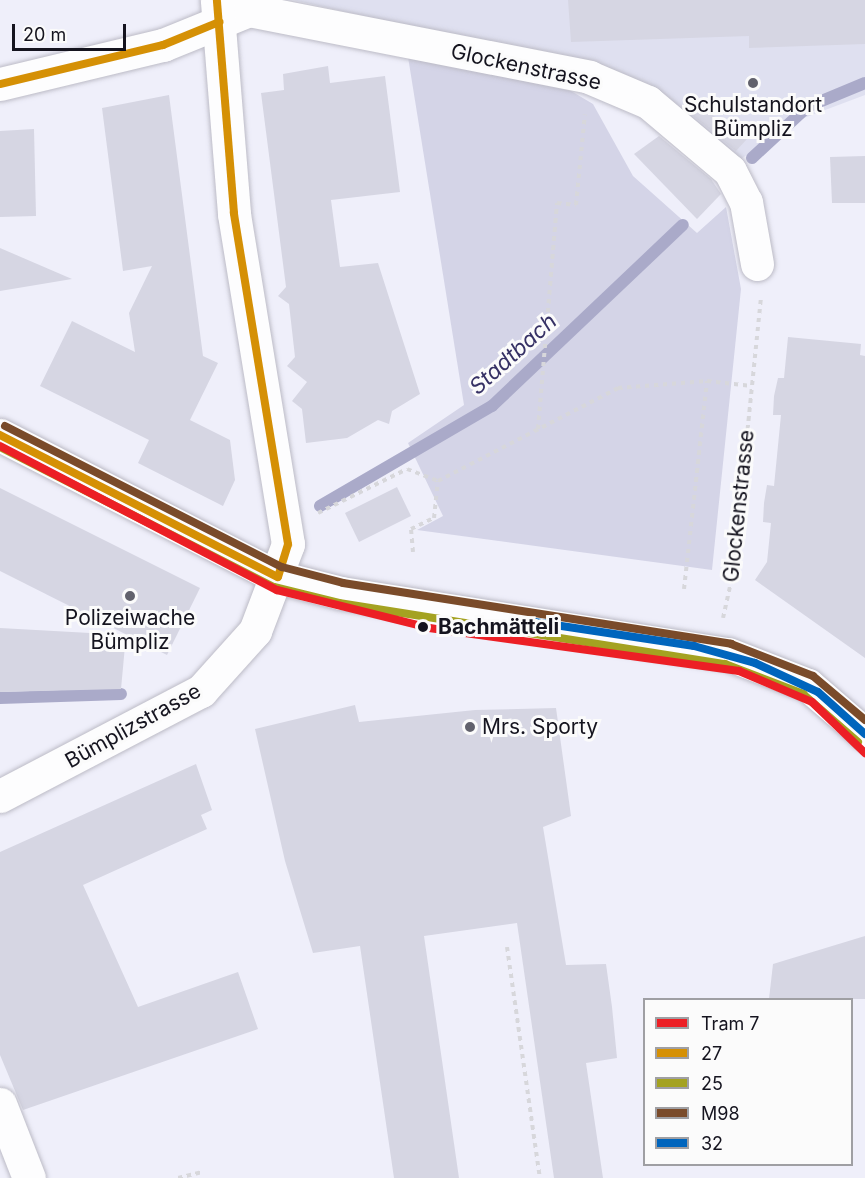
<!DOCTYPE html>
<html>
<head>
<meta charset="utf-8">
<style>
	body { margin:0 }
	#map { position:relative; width:865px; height:1178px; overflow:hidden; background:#efeffa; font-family:Inter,sans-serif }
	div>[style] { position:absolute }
	.built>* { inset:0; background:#dfe0f0 }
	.green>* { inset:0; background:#d4d4e7 }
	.stream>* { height:12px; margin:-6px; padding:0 6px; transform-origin:6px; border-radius:6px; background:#aaaac9 }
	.building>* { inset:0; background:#d6d6e3 }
	.path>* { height:4px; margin-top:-2px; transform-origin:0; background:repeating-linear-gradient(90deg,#d7d7db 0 4.5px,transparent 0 9px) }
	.roads { filter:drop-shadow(0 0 2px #bcbbc6) drop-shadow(0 0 2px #bcbbc6) }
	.street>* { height:33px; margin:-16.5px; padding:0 16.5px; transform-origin:16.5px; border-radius:16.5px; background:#fdfdfe }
	.secondary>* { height:33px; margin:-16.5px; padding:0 16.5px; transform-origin:16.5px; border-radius:16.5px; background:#fdfdfe }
	.bus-1>* { height:8px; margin:-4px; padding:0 4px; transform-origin:4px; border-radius:4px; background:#d59005 }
	.bus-2>* { height:8px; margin:-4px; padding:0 4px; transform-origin:4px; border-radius:4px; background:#a4a221 }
	.bus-3>* { height:8px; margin:-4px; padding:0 4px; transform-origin:4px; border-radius:4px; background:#7a4b2a }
	.bus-4>* { height:8px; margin:-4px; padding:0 4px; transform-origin:4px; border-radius:4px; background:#0065bd }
	.tram-1>* { height:8px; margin:-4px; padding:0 4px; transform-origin:4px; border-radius:4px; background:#ec1f25 }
	.dots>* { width:16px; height:16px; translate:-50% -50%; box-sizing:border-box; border:3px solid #fbfbfb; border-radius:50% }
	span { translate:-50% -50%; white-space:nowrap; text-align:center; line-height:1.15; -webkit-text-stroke:6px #fbfbfb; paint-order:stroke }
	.street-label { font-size:21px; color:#15141f }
	.poi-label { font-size:21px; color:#15141f }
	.left { translate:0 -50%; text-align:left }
	.stop-label { font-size:21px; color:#15141f; font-weight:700 }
	.water-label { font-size:22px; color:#363165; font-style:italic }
	.legend { position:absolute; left:643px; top:998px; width:210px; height:168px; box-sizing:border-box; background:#fbfbfb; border:2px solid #9f9fa3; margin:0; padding:8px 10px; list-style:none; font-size:18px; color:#15141f }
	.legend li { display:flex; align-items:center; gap:12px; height:30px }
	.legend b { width:30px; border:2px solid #9f9fa3 }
	.scale { position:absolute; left:12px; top:24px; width:114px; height:27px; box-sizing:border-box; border:3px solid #15141f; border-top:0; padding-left:8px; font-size:18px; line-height:21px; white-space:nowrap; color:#15141f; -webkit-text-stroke:4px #fbfbfb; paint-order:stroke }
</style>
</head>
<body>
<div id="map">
	<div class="built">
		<div style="clip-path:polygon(293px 0,865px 0,865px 95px,796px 121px,741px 159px,657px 91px,626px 75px)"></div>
	</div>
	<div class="green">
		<div style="clip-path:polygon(408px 57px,571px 91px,593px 104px,633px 176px,697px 233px,726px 207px,741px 289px,712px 570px,417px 530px,443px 516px,408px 443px,464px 405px)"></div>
	</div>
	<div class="stream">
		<div style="left:752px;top:158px;width:75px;rotate:-42.8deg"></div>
		<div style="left:807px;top:107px;width:63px;rotate:-22.5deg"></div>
		<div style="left:320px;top:506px;width:199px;rotate:-30.2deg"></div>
		<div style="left:492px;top:406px;width:263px;rotate:-43.5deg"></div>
		<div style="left:0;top:698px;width:121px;rotate:-1.9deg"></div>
	</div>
	<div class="building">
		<div style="clip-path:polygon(568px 0,865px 0,865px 44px,749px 48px,749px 36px,571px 42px)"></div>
		<div style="clip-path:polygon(328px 66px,330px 83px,385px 76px,400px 192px,331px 200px,340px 267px,378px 263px,420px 394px,392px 411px,389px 424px,378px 420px,347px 438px,306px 443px,302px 409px,292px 401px,307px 382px,287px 366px,295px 357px,289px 304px,278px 296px,286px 287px,261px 93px,284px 90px,283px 74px)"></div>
		<div style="clip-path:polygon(169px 95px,203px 356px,218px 363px,190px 420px,230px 440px,235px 480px,223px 506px,138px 463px,149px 440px,40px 386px,72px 321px,135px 352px,129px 313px,152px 266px,123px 271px,102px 108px)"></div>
		<div style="clip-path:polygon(701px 107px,747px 139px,736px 151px,691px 114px)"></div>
		<div style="clip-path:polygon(34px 129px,36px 216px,0 217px,0 131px)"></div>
		<div style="clip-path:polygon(659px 136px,711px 179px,721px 194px,697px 219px,634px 154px)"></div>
		<div style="clip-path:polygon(865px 156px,865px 203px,832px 203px,830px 157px)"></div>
		<div style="clip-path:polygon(0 248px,72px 279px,0 291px)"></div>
		<div style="clip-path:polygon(788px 337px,861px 344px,860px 355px,865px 356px,865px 658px,755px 580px,767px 562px,771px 523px,763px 522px,764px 503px,767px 485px,774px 486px,781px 415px,773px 415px,774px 396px,778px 378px,784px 378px)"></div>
		<div style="clip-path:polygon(397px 487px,411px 516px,359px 542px,345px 513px)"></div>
		<div style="clip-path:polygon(0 488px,200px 588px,167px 655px,0 571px)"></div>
		<div style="clip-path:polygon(0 628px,126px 635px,121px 689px,0 692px)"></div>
		<div style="clip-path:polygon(355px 705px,359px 722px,475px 710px,556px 708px,571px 816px,543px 827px,566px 965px,606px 964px,612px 1007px,617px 1058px,586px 1063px,603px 1178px,554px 1178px,517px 923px,424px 936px,459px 1178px,394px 1178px,360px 946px,313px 953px,285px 861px,255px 729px)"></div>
		<div style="clip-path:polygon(196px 764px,212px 810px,201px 815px,207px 829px,83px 885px,138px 1007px,238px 972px,258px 1029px,23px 1110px,0 1055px,0 852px)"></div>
		<div style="clip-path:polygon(865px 936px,865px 999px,769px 999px,773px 964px)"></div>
	</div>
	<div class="path">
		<div style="left:538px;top:429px;width:227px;rotate:-85.2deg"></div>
		<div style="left:557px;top:203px;width:19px;rotate:6deg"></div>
		<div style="left:576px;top:205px;width:91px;rotate:-84.4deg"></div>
		<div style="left:318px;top:513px;width:99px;rotate:-26.3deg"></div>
		<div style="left:407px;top:469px;width:33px;rotate:21deg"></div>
		<div style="left:438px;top:481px;width:203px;rotate:-27.3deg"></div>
		<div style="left:618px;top:388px;width:89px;rotate:-4.5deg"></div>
		<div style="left:707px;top:381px;width:45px;rotate:6.3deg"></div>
		<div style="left:413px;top:552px;width:23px;rotate:-95deg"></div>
		<div style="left:411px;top:529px;width:25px;rotate:-26deg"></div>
		<div style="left:434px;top:518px;width:37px;rotate:-84deg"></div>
		<div style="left:684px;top:589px;width:209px;rotate:-83.7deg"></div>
		<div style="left:723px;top:618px;width:46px;rotate:-77.5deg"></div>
		<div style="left:733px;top:573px;width:276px;rotate:-84.2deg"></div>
		<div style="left:507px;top:947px;width:233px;rotate:81.9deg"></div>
		<div style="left:178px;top:1178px;width:25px;rotate:-14deg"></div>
	</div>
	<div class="roads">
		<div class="street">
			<div style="left:0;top:84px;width:168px;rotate:-13.5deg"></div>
			<div style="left:163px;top:45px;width:93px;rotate:-22.1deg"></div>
			<div style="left:249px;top:10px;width:347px;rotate:11.1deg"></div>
			<div style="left:589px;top:77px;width:64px;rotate:23deg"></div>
			<div style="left:648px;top:102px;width:107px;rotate:40.1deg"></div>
			<div style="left:730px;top:171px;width:35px;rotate:63deg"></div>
			<div style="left:746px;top:202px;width:63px;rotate:79.9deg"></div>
			<div style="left:0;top:796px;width:227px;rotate:-27.6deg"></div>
			<div style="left:201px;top:691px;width:81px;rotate:-48deg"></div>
			<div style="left:255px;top:631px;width:93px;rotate:-69.2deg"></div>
			<div style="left:288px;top:544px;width:335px;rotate:-99.3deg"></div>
			<div style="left:234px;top:213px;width:214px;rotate:-94.6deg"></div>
			<div style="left:0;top:1104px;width:79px;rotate:68.6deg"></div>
		</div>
		<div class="secondary">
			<div style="left:0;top:435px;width:312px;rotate:27.1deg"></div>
			<div style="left:278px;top:577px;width:65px;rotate:14.3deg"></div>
			<div style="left:341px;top:593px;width:392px;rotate:9deg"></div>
			<div style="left:728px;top:654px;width:86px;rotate:21.2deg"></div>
			<div style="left:808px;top:685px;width:75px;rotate:40.7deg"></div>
		</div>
	</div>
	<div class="bus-1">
		<div style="left:0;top:84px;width:168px;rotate:-13.5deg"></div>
		<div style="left:163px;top:45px;width:61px;rotate:-22.3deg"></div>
		<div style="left:0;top:435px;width:312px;rotate:27.1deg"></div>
		<div style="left:278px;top:577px;width:34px;rotate:-73deg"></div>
		<div style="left:288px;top:544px;width:335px;rotate:-99.3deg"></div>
		<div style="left:234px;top:213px;width:214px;rotate:-94.6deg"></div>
	</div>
	<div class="bus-2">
		<div style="left:0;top:447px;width:308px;rotate:27.1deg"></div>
		<div style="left:274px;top:587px;width:67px;rotate:13.8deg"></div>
		<div style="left:339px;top:603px;width:391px;rotate:9deg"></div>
		<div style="left:725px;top:664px;width:84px;rotate:21deg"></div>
		<div style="left:803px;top:694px;width:73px;rotate:41.1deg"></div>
	</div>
	<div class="bus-3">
		<div style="left:5px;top:426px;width:311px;rotate:27deg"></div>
		<div style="left:282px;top:567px;width:63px;rotate:14.7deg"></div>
		<div style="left:343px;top:583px;width:393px;rotate:8.9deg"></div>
		<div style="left:731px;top:644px;width:88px;rotate:21.3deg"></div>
		<div style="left:813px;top:676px;width:68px;rotate:40.2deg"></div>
	</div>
	<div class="bus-4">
		<div style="left:535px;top:622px;width:161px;rotate:8.6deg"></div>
		<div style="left:694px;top:646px;width:63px;rotate:15.6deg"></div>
		<div style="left:755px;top:663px;width:69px;rotate:24.7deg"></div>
		<div style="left:818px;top:692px;width:63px;rotate:41.8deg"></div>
	</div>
	<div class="tram-1">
		<div style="left:0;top:446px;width:312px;rotate:27.5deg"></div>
		<div style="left:277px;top:590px;width:157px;rotate:14deg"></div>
		<div style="left:429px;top:628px;width:313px;rotate:7.9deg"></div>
		<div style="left:739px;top:671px;width:79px;rotate:23deg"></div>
		<div style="left:812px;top:702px;width:74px;rotate:43.9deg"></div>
	</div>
	<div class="dots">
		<div style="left:753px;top:83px;background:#61616c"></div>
		<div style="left:130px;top:596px;background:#61616c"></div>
		<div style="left:423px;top:627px;background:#15141f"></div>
		<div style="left:470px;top:727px;background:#61616c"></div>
	</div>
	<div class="street-label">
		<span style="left:526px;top:67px;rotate:12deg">Glockenstrasse</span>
		<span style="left:739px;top:506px;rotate:-84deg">Glockenstrasse</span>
		<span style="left:133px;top:726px;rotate:-29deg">Bümplizstrasse</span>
	</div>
	<div class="poi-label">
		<span style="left:753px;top:117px">Schulstandort<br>Bümpliz</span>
		<span style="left:130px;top:630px">Polizeiwache<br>Bümpliz</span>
		<span class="left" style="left:482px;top:727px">Mrs. Sporty</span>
	</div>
	<div class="stop-label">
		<span class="left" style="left:438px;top:627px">Bachmätteli</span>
	</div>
	<div class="water-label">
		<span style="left:513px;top:354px;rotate:-42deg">Stadtbach</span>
	</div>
	<ul class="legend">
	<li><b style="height:8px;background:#ec1f25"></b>Tram 7</li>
	<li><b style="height:8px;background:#d59005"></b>27</li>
	<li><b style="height:8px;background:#a4a221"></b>25</li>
	<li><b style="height:8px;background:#7a4b2a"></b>M98</li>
	<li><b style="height:8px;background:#0065bd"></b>32</li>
	</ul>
	<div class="scale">20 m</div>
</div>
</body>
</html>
